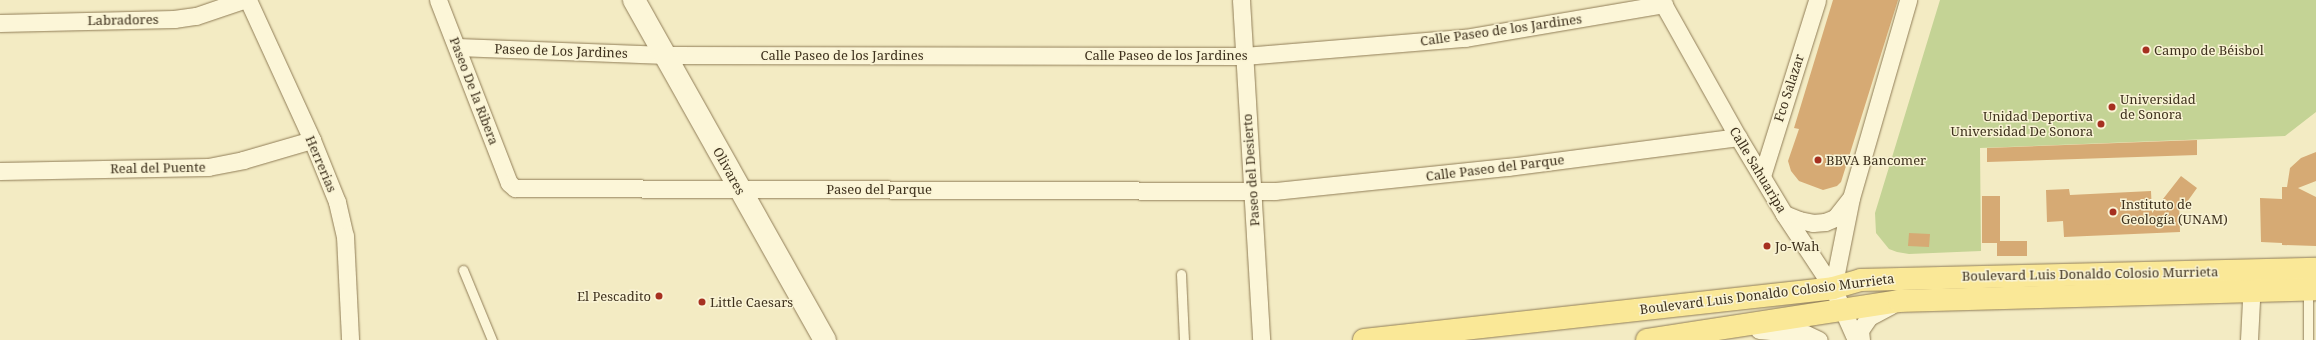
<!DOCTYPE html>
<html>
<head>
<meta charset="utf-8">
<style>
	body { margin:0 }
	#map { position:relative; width:2316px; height:340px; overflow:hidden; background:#f3ebc3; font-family:"Noto Serif",serif }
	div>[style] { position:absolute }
	.green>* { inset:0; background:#c4d395 }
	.building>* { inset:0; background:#d6aa74 }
	.roads { filter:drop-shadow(0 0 1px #907d57) drop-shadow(0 0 1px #907d57) }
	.lane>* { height:9px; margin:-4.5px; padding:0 4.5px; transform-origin:4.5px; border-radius:4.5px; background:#fcf6d8 }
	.street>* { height:17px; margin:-8.5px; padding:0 8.5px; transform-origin:8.5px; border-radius:8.5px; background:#fcf6d8 }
	.secondary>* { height:22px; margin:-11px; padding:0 11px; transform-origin:11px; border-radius:11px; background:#fcf6d8 }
	.primary>* { height:22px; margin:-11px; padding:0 11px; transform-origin:11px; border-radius:11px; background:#fae897 }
	.dots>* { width:11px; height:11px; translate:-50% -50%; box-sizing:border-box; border:2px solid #f9f3d4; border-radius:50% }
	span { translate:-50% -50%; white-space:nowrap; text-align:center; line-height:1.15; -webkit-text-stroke:3px #f9f3d4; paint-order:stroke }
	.street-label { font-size:13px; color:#3e311d }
	.poi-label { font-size:13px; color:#3e311d }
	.left { translate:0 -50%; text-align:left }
	.right { translate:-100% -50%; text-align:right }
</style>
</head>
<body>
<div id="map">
	<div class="green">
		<div style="clip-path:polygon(1940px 0,2316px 0,2316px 112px,2285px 136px,1980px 148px,1981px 251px,1909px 254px,1897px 252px,1889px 249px,1876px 233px,1875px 213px)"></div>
	</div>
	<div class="building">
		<div style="clip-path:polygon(1833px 0,1898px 0,1841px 182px,1837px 186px,1823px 190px,1799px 181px,1791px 171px,1788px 161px,1799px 129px,1794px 128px)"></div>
		<div style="clip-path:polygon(2197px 140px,2197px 155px,1987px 162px,1987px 148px)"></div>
		<div style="clip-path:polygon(2316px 152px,2316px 181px,2298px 188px,2316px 197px,2316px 246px,2282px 245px,2282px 243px,2261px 242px,2260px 198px,2282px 199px,2282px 187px,2287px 187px,2290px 168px,2301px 158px)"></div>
		<div style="clip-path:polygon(2181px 176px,2197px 188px,2187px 202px,2179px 202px,2180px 232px,2064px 237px,2063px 221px,2047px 222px,2046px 190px,2069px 189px,2070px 195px,2151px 191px,2152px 213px)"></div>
		<div style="clip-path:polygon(1982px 196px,2000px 196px,2000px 241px,2027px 241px,2027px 256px,1997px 256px,1997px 243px,1982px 243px)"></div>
		<div style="clip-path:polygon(1909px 233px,1930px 234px,1929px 247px,1908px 246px)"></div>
	</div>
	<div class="roads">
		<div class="lane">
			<div style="left:463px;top:270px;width:76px;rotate:67.5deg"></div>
			<div style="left:1181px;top:274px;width:66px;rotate:87.4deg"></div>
			<div style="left:2308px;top:289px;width:51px;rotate:90deg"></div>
		</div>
		<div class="street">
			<div style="left:248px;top:0;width:154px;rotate:65.4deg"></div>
			<div style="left:312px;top:140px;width:67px;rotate:68deg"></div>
			<div style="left:337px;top:202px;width:35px;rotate:77deg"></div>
			<div style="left:345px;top:236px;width:104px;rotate:87.2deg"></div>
			<div style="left:438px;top:0;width:196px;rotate:68.8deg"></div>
			<div style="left:509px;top:183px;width:8px;rotate:40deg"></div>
			<div style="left:515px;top:188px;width:760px;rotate:0.23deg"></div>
			<div style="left:1275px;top:191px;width:234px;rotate:-5.9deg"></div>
			<div style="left:1508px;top:167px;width:232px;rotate:-7.4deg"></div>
			<div style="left:1241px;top:0;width:341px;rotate:86.6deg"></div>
			<div style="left:1661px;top:0;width:157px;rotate:60.7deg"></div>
			<div style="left:1738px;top:137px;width:90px;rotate:59.1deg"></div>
			<div style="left:1784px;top:214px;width:89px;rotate:56.5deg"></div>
			<div style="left:1833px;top:288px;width:57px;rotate:66.1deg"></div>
			<div style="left:0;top:23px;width:174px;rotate:-1.3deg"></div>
			<div style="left:174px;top:19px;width:22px;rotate:-8deg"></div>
			<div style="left:196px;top:16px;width:50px;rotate:-18.8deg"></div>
			<div style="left:457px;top:47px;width:209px;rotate:2.2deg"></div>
			<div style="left:666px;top:55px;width:578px;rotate:0.1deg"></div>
			<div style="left:1244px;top:56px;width:222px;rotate:-4.7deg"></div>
			<div style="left:1465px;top:38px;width:202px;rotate:-9.7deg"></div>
			<div style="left:0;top:171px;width:208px;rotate:-1.1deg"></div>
			<div style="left:208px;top:167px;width:36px;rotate:-11deg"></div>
			<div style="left:243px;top:160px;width:72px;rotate:-16.2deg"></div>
			<div style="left:1762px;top:176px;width:184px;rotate:-72.6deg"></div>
			<div style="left:1784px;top:214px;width:16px;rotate:22deg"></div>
			<div style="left:1799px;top:220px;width:14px;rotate:12deg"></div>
			<div style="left:1813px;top:223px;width:12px;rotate:-5deg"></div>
			<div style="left:1825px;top:222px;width:11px;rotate:-22deg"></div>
			<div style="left:1835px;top:218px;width:23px;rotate:-52deg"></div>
			<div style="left:1833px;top:288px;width:92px;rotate:-78.7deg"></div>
			<div style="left:1851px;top:198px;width:206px;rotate:-73.9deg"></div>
			<div style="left:1759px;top:330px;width:47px;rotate:4.9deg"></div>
			<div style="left:1806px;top:334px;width:14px;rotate:25deg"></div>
			<div style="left:1861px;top:340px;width:10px;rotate:-96deg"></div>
			<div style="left:1860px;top:330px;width:16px;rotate:-55deg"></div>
			<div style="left:1869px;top:317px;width:24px;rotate:-28deg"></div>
			<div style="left:2249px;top:340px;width:60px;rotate:-87.1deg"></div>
		</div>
		<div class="secondary">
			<div style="left:634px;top:0;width:390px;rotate:60.7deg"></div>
		</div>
		<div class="primary">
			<div style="left:1364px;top:340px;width:472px;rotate:-6.3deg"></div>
			<div style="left:1833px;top:288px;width:29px;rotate:-16deg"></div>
			<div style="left:1861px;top:280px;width:455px;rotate:-1.4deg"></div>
			<div style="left:1647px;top:340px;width:255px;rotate:-8.8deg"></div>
			<div style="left:1899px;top:301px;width:417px;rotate:-1.6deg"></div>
		</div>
	</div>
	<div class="dots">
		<div style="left:2146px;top:50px;background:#a63020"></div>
		<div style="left:2112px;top:107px;background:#a63020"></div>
		<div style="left:2101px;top:124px;background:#a63020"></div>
		<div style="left:1818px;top:160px;background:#a63020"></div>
		<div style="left:2113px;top:212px;background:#a63020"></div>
		<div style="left:1767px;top:246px;background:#a63020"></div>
		<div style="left:659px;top:296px;background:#a63020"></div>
		<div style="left:702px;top:302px;background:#a63020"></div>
	</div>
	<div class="street-label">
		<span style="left:123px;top:20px;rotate:-1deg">Labradores</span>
		<span style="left:1501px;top:30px;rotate:-8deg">Calle Paseo de los Jardines</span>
		<span style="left:561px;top:51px;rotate:2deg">Paseo de Los Jardines</span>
		<span style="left:842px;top:55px">Calle Paseo de los Jardines</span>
		<span style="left:1166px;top:55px">Calle Paseo de los Jardines</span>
		<span style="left:1789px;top:88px;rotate:-72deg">Fco Salazar</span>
		<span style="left:474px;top:91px;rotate:69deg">Paseo De la Ribera</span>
		<span style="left:321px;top:164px;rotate:67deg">Herrerias</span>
		<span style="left:158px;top:168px;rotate:-1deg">Real del Puente</span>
		<span style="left:1495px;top:168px;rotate:-7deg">Calle Paseo del Parque</span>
		<span style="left:1251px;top:170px;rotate:-94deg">Paseo del Desierto</span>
		<span style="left:1758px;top:170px;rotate:59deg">Calle Sahuaripa</span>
		<span style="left:729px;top:171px;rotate:61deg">Olivares</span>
		<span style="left:879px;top:189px">Paseo del Parque</span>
		<span style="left:2090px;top:274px;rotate:-1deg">Boulevard Luis Donaldo Colosio Murrieta</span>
		<span style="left:1767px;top:294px;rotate:-7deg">Boulevard Luis Donaldo Colosio Murrieta</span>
	</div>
	<div class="poi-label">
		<span class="left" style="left:2154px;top:50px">Campo de Béisbol</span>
		<span class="left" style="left:2120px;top:107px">Universidad<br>de Sonora</span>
		<span class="right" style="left:2093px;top:124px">Unidad Deportiva<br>Universidad De Sonora</span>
		<span class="left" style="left:1826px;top:160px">BBVA Bancomer</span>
		<span class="left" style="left:2121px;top:212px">Instituto de<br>Geología (UNAM)</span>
		<span class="left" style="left:1775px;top:246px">Jo-Wah</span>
		<span class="right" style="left:651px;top:296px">El Pescadito</span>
		<span class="left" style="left:710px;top:302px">Little Caesars</span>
	</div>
</div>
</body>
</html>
